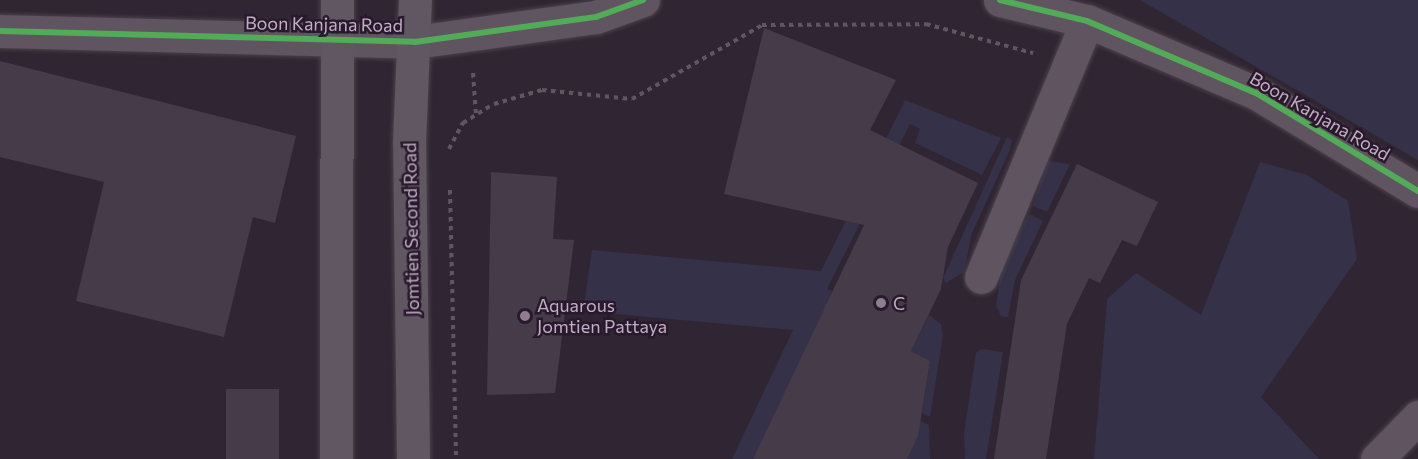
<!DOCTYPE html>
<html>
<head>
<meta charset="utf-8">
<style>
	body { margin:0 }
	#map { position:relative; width:1418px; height:459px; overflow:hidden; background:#302532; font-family:Commissioner,sans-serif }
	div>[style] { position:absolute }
	.green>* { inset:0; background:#353148 }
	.building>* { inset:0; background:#463c49 }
	.path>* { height:4px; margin-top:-2px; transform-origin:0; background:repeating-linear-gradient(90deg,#5f5662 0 4.5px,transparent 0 9px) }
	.roads { filter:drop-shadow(0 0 2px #4a414b) drop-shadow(0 0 2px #4a414b) }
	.minor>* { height:33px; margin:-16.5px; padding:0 16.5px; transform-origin:16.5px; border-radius:16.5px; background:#5f5460 }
	.major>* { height:33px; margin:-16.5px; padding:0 16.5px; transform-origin:16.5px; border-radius:16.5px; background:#605763 }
	.cycleway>* { height:6px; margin:-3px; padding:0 3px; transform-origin:3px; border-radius:3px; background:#51ab58 }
	.dots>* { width:16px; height:16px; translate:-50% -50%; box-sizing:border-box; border:3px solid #29192c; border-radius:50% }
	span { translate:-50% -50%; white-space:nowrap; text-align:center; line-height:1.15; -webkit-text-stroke:5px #29192c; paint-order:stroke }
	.street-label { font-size:18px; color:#c2adc5 }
	.poi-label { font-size:18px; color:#c2adc5 }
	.left { translate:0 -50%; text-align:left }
</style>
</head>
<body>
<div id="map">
	<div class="green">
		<div style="clip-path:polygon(1140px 0,1418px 0,1418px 160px)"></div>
		<div style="clip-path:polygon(905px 100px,1001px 138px,982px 175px,915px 143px,920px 129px,910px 124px,827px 289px,833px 291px,753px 459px,732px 459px,793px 330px,583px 311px,592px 250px,821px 271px)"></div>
		<div style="clip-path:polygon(1007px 137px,1012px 140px,1010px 150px,972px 233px,964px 272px,946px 283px,943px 278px)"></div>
		<div style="clip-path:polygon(1047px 161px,1070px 164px,1047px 212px,1033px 206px)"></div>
		<div style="clip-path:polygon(1260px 162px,1307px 175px,1348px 201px,1357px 259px,1261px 397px,1319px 459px,1094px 459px,1107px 299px,1136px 273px,1201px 315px)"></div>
		<div style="clip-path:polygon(1030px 214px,1043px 221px,1015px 280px,1008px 317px,1001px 316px,996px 306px,1004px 251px)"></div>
		<div style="clip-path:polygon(929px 315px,941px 324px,943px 336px,930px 417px,922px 413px,930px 361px,911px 351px)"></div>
		<div style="clip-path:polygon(981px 349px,1003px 352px,986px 459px,965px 459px,964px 433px,976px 353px)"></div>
		<div style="clip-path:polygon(920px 421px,929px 425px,930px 459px,907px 459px)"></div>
	</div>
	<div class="building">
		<div style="clip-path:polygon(764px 28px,896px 80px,870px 130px,978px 183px,948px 247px,941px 289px,911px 351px,930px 361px,918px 436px,907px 459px,753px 459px,864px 225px,724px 194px)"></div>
		<div style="clip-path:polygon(0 61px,296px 136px,275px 223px,253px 217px,224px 337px,76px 301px,104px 182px,0 157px)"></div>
		<div style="clip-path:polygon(1077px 164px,1158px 202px,1137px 246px,1122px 240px,1100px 283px,1089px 278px,1067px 324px,1046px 459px,994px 459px,1021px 280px)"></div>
		<div style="clip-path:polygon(491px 172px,557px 177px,553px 239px,574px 240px,555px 393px,487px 395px)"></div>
		<div style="clip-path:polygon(226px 389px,279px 389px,279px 459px,226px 459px)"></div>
	</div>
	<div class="path">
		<div style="left:473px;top:73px;width:42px;rotate:85.9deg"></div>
		<div style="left:449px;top:149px;width:30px;rotate:-62deg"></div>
		<div style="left:463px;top:123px;width:36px;rotate:-32deg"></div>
		<div style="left:494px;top:104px;width:50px;rotate:-16.3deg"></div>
		<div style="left:542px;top:90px;width:90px;rotate:5.7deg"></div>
		<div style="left:632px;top:99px;width:150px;rotate:-29.6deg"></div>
		<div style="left:762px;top:25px;width:164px;rotate:-0.3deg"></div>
		<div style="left:926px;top:24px;width:111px;rotate:15.2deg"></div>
		<div style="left:450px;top:190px;width:269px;rotate:88.7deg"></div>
	</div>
	<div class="roads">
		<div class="minor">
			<div style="left:1000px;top:0;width:89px;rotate:13.6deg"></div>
			<div style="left:1087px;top:21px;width:184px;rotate:23.1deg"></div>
			<div style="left:1256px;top:93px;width:189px;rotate:31.2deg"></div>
			<div style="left:0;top:31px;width:415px;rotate:1.5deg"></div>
			<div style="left:415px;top:42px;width:183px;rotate:-7.9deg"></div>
			<div style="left:596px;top:17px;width:50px;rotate:-19.9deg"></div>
			<div style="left:981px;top:277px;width:277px;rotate:-67.5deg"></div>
			<div style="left:1377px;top:459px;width:59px;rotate:-45.7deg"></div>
		</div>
		<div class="major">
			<div style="left:336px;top:459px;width:459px;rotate:-89.9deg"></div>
			<div style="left:413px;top:459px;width:317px;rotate:-90.7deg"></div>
			<div style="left:409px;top:142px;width:142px;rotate:-87.6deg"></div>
		</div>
	</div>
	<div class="cycleway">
		<div style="left:1000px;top:0;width:89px;rotate:13.6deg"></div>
		<div style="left:1087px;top:21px;width:184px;rotate:23.1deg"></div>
		<div style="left:1256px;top:93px;width:189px;rotate:31.2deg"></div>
		<div style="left:0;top:31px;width:415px;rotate:1.5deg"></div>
		<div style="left:415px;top:42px;width:183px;rotate:-7.9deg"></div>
		<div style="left:596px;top:17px;width:50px;rotate:-19.9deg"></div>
	</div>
	<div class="dots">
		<div style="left:881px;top:303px;background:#8f7d92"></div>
		<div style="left:525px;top:316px;background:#8f7d92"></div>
	</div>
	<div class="street-label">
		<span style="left:324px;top:24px;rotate:1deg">Boon Kanjana Road</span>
		<span style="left:1320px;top:116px;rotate:30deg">Boon Kanjana Road</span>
		<span style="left:411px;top:229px;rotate:-91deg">Jomtien Second Road</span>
	</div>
	<div class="poi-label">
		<span class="left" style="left:893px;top:303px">C</span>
		<span class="left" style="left:537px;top:316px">Aquarous<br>Jomtien Pattaya</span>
	</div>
</div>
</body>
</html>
